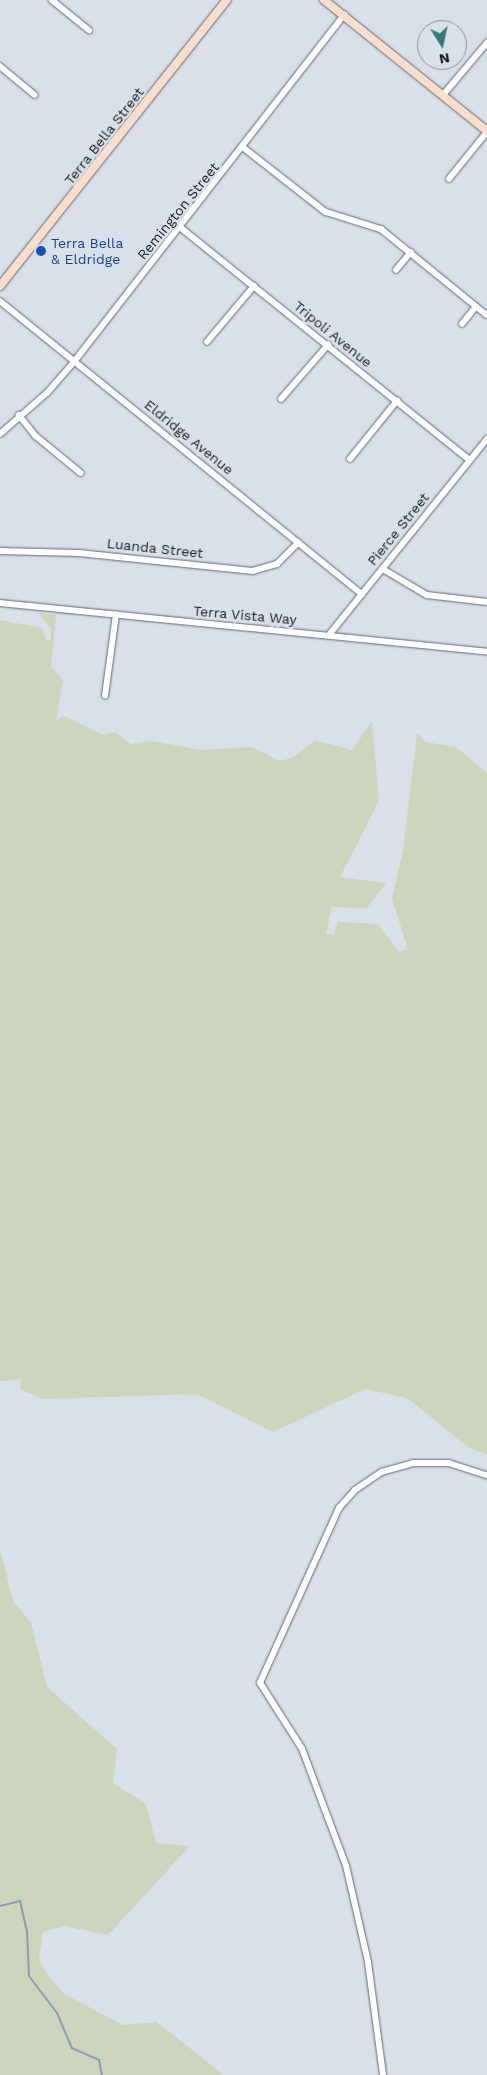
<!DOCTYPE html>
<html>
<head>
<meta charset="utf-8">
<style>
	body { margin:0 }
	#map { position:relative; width:487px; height:2075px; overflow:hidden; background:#d9e0e9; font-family:"Work Sans",sans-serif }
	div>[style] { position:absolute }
	.green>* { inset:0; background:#cdd6bc }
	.stream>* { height:2px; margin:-1px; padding:0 1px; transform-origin:1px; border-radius:1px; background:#8b9eb7 }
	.roads { filter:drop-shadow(0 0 1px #626870) drop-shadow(0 0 1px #626870) }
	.street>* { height:5.5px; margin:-2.75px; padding:0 2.75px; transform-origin:2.75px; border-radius:2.75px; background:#fff }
	.secondary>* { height:8px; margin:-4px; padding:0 4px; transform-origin:4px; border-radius:4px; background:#fddecc }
	.dots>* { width:14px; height:14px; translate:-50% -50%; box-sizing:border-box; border:2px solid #d9e0e9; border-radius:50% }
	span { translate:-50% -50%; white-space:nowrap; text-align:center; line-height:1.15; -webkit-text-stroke:5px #d9e0e9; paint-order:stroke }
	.street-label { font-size:14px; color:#1b1d21 }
	.transit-label { font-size:14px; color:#164399 }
	.left { translate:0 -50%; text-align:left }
	.north { position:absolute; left:417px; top:20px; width:50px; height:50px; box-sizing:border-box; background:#d9e0e9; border:1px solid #8d9299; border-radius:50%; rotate:170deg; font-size:14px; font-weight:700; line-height:20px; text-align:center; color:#1b1d21 }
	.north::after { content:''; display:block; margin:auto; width:18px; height:22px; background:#347a71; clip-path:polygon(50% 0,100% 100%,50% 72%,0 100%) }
</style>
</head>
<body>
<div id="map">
	<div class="green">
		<div style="clip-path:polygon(38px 613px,56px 615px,51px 667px,63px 680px,56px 721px,64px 716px,103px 735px,115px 732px,131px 744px,151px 741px,202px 750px,252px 747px,279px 761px,292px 758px,315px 740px,352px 750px,372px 721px,379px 801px,340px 877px,386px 883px,367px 908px,332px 907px,326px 934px,334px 935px,338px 922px,378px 924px,399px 952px,408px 949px,392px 899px,403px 851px,417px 733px,426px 742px,456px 747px,487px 773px,487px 1454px,469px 1448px,407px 1398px,365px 1389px,273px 1432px,197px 1394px,42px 1399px,20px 1389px,21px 1379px,0 1381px,0 620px,43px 628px,46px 641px,51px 640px,51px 628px)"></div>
		<div style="clip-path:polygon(0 1548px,13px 1601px,31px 1623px,47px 1687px,117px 1749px,113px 1783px,146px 1804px,156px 1843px,190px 1846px,108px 1935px,64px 1926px,43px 1932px,39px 1958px,46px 1973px,64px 1994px,123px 2025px,157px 2022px,224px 2075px,0 2075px)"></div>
	</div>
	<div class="stream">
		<div style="left:0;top:1906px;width:21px;rotate:-14deg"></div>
		<div style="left:20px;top:1901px;width:31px;rotate:77deg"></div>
		<div style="left:27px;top:1931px;width:45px;rotate:87.5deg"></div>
		<div style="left:29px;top:1976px;width:46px;rotate:52.9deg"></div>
		<div style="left:57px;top:2013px;width:38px;rotate:67deg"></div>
		<div style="left:72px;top:2048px;width:30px;rotate:24deg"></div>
		<div style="left:99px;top:2060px;width:15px;rotate:79deg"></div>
	</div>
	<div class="roads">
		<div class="street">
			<div style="left:52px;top:0;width:48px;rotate:39deg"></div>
			<div style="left:0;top:66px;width:45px;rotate:39.6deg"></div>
			<div style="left:444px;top:94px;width:67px;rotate:-49.9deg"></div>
			<div style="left:244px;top:148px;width:104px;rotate:38deg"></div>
			<div style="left:326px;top:212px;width:58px;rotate:17.2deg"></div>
			<div style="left:381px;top:229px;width:136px;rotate:39.1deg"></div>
			<div style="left:449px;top:179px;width:60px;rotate:-51deg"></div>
			<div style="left:180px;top:227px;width:372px;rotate:38.8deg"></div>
			<div style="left:396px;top:270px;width:23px;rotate:-50deg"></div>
			<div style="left:0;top:301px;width:466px;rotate:39deg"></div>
			<div style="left:462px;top:324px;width:22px;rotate:-51deg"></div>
			<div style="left:207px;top:342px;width:73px;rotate:-50deg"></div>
			<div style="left:281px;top:399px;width:72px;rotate:-49deg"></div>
			<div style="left:19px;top:415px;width:27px;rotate:51deg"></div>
			<div style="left:36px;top:436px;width:58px;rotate:39.4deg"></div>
			<div style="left:0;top:434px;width:62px;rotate:-41.1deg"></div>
			<div style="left:47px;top:393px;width:41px;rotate:-48.9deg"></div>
			<div style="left:74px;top:362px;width:440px;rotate:-52.1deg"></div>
			<div style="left:350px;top:459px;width:75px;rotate:-51deg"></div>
			<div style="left:0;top:551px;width:79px;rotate:1.5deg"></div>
			<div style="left:79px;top:553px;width:175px;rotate:5.9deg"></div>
			<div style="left:253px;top:571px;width:25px;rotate:-16deg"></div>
			<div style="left:277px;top:564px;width:30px;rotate:-45deg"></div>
			<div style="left:383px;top:569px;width:51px;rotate:30.6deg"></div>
			<div style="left:427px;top:595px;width:60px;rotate:6.7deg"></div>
			<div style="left:0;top:603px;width:489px;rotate:5.7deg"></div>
			<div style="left:329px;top:635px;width:252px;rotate:-51.1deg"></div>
			<div style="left:105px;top:696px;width:82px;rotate:-82.3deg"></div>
			<div style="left:383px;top:2075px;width:114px;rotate:-97.6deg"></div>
			<div style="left:368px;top:1962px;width:98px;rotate:-102.9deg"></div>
			<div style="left:346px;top:1866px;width:125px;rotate:-110.6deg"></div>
			<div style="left:302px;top:1749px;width:78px;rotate:-122.5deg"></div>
			<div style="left:260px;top:1683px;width:192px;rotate:-65.7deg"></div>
			<div style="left:339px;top:1508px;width:24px;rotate:-48deg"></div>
			<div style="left:355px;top:1490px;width:32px;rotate:-34deg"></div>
			<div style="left:382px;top:1472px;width:32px;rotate:-16deg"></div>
			<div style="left:413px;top:1463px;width:36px"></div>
			<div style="left:449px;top:1463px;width:40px;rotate:18deg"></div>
		</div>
		<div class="secondary">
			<div style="left:324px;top:0;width:209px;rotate:38.8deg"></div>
			<div style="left:0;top:286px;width:365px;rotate:-51.6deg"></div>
		</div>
	</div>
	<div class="dots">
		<div style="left:41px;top:251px;background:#1a4fb4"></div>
	</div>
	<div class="street-label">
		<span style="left:104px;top:136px;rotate:-52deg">Terra Bella Street</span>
		<span style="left:178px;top:211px;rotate:-51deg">Remington Street</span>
		<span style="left:333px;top:334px;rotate:39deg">Tripoli Avenue</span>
		<span style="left:189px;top:437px;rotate:39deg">Eldridge Avenue</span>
		<span style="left:398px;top:529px;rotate:-51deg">Pierce Street</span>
		<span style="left:155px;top:548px;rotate:6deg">Luanda Street</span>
		<span style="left:245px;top:615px;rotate:5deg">Terra Vista Way</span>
	</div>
	<div class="transit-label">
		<span class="left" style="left:51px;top:251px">Terra Bella<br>&amp; Eldridge</span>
	</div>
	<div class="north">N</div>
</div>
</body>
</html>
